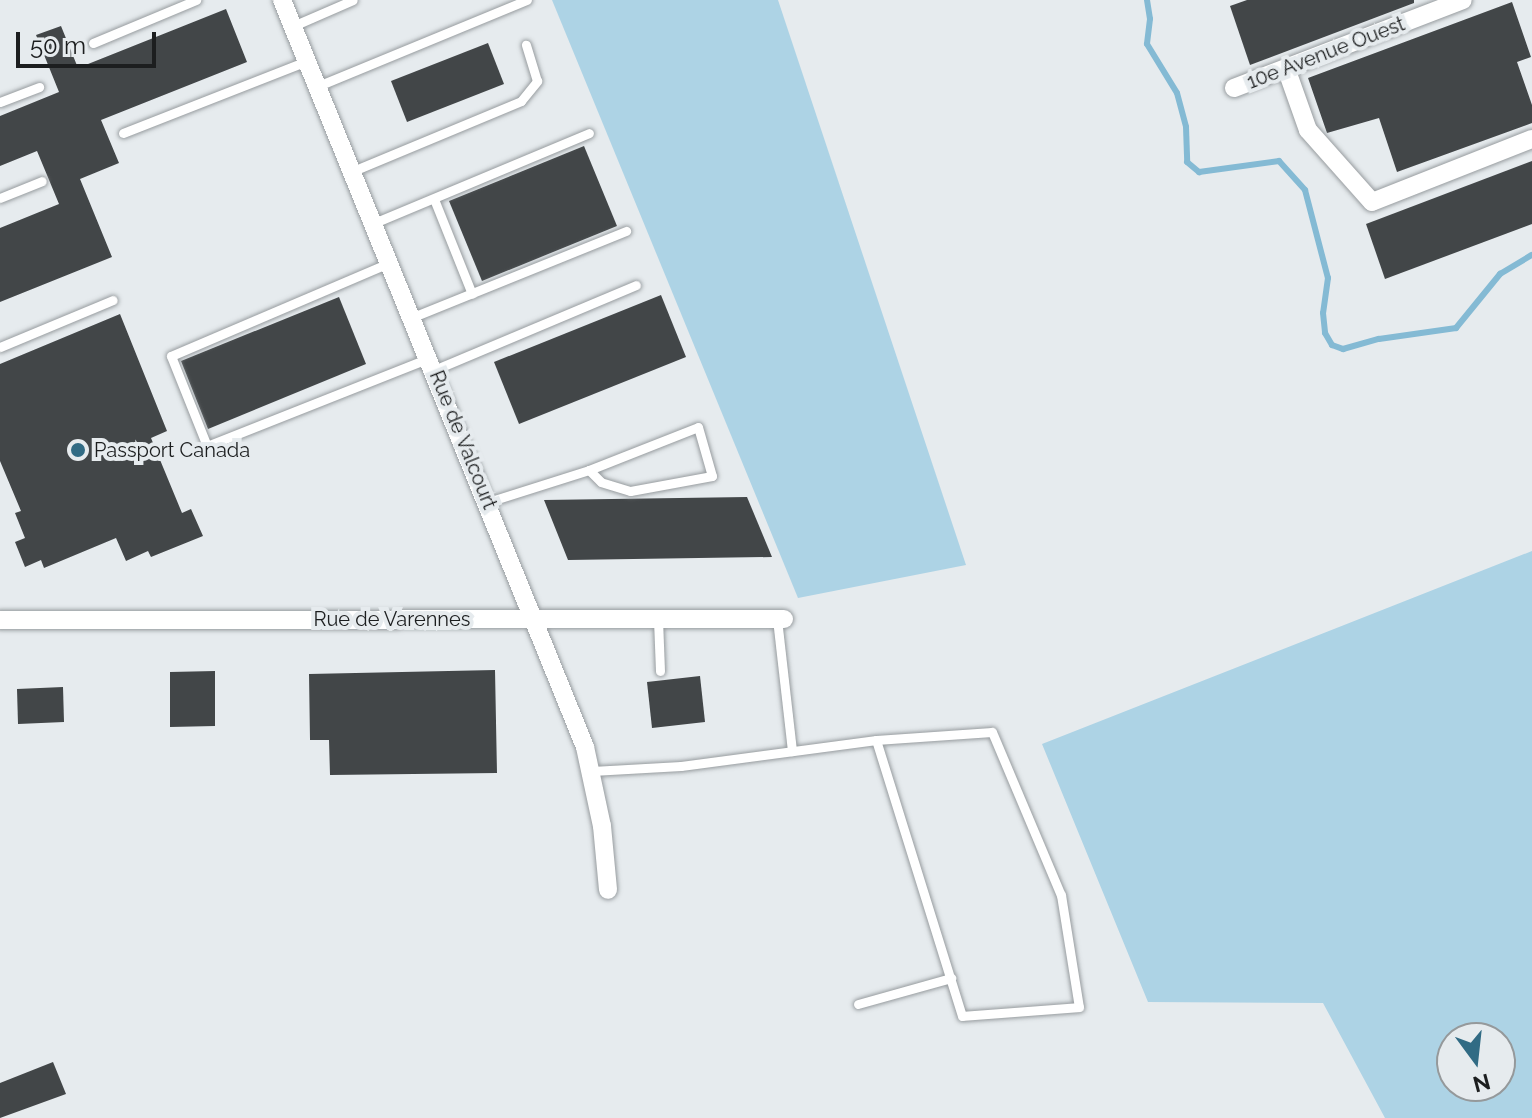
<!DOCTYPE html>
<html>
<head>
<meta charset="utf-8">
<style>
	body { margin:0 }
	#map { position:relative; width:1532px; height:1118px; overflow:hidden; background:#e6ebee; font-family:Raleway,sans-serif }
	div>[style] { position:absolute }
	.green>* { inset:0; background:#add3e5 }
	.stream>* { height:6px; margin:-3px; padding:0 3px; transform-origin:3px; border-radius:3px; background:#84bad4 }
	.building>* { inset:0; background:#424648 }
	.roads { filter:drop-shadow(0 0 2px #979c9f) drop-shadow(0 0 2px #979c9f) }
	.lane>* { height:9px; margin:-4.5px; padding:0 4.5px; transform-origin:4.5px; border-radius:4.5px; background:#fff }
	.street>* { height:18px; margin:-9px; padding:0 9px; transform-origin:9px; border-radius:9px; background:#fff }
	.dots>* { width:22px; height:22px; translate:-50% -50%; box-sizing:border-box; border:4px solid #e6ebee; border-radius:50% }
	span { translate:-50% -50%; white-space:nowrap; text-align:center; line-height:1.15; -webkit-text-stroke:8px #e6ebee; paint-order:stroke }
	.street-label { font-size:20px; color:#1c1e1f }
	.poi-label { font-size:20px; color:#1c1e1f }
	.left { translate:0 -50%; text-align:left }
	.north { position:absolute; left:1436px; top:1022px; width:80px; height:80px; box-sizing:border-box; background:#e6ebee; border:2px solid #95999b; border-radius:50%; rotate:165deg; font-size:22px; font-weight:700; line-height:32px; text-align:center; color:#1c1e1f }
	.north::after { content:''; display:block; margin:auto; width:28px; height:36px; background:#316b84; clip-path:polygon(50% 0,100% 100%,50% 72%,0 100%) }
	.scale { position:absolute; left:16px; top:32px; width:140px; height:36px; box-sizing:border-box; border:4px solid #1c1e1f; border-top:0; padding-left:10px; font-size:24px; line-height:28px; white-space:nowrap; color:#1c1e1f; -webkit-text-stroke:6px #e6ebee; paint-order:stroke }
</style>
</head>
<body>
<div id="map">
	<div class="green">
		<div style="clip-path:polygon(552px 0,778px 0,966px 565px,798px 598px)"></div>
		<div style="clip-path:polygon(evenodd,1532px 551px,1532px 1118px,1385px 1118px,1323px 1003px,1148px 1002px,1042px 744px,1532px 551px,1452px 1038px,1500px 1038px,1500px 1086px,1452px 1086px,1452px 1038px)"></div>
	</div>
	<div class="stream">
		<div style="left:1147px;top:0;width:19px;rotate:81deg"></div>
		<div style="left:1150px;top:19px;width:25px;rotate:97deg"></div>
		<div style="left:1147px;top:44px;width:57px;rotate:58.5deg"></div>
		<div style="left:1177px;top:93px;width:35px;rotate:75deg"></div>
		<div style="left:1186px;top:127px;width:35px;rotate:88deg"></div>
		<div style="left:1187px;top:162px;width:16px;rotate:40deg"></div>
		<div style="left:1199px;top:172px;width:81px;rotate:-7.8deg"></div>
		<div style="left:1279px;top:161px;width:39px;rotate:48deg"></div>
		<div style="left:1305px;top:190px;width:91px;rotate:75.4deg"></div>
		<div style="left:1328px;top:278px;width:35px;rotate:98deg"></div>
		<div style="left:1323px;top:313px;width:20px;rotate:84deg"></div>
		<div style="left:1325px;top:333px;width:14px;rotate:60deg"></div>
		<div style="left:1332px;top:345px;width:12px;rotate:20deg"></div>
		<div style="left:1343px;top:349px;width:37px;rotate:-16deg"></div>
		<div style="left:1379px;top:339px;width:78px;rotate:-8.1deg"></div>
		<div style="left:1456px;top:328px;width:70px;rotate:-50.8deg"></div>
		<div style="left:1500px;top:274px;width:37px;rotate:-31deg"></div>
	</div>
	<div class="building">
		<div style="clip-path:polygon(1247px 0,1414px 0,1414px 3px,1250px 65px,1230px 6px)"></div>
		<div style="clip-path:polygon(1512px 2px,1531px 57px,1517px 62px,1532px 105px,1532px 123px,1397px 172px,1379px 118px,1327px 133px,1308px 78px)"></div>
		<div style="clip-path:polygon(226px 9px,247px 62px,101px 120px,119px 163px,80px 179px,112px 257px,0 302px,0 228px,59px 204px,37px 151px,0 166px,0 116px,59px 92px,36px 35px,61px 26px,78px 68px)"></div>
		<div style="clip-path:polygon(488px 43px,504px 84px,407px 122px,391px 81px)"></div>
		<div style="clip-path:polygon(584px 146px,617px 226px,482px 281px,449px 201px)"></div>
		<div style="clip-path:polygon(1532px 161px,1532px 224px,1385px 279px,1366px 224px)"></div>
		<div style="clip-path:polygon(661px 295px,686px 357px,519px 424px,494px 362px)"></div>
		<div style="clip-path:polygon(339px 297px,366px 364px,208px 429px,181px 361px)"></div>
		<div style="clip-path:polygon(120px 314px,167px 431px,151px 438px,182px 513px,191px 509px,203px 536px,151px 557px,148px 551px,126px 561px,116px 538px,44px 568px,41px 560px,25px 567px,15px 542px,25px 538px,15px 513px,21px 511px,0 461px,0 364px)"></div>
		<div style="clip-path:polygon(747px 497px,772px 557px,568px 560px,544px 500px)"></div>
		<div style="clip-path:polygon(495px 670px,497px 773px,330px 775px,329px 740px,310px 740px,309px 674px)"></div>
		<div style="clip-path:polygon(215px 671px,215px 726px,170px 727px,170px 672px)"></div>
		<div style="clip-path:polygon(700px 676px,705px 722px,652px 728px,647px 682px)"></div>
		<div style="clip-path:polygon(63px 687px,64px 722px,18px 724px,17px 689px)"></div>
		<div style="clip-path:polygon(53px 1062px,66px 1094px,0 1118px,0 1083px)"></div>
	</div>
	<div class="roads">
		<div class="lane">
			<div style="left:293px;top:26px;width:65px;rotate:-23.4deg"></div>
			<div style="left:93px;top:43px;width:112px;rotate:-22.7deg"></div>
			<div style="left:318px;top:86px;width:226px;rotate:-22.4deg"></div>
			<div style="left:0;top:102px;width:42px;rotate:-21deg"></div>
			<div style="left:123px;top:133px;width:198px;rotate:-21.4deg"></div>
			<div style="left:353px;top:171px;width:182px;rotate:-22.6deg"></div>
			<div style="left:521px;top:101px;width:26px;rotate:-51deg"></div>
			<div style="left:537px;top:81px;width:38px;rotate:-107deg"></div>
			<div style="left:0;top:198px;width:45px;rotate:-22deg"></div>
			<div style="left:434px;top:199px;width:102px;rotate:68.2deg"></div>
			<div style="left:374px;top:223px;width:233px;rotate:-22.7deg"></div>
			<div style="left:389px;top:263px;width:237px;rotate:156.9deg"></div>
			<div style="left:171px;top:356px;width:97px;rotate:68.2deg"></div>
			<div style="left:207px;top:446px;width:239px;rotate:-21.6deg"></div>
			<div style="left:413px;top:317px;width:230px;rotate:-22deg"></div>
			<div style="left:0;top:347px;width:122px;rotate:-22.6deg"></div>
			<div style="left:434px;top:370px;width:219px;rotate:-22.8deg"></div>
			<div style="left:488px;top:502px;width:106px;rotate:-17.6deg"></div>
			<div style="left:589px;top:470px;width:117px;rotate:-21.5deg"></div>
			<div style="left:698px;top:427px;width:51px;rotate:74.1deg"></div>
			<div style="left:712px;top:476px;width:83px;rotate:169.6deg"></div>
			<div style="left:630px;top:491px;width:30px;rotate:-163deg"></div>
			<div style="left:601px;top:482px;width:17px;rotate:-135deg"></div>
			<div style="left:658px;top:619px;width:52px;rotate:87.8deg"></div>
			<div style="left:777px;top:619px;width:133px;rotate:83.5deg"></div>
			<div style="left:592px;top:771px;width:89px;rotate:-3.2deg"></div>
			<div style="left:681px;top:766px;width:197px;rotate:-7.6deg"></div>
			<div style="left:876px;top:740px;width:116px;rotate:-3.9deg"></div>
			<div style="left:992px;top:732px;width:177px;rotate:67.1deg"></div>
			<div style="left:1061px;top:895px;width:113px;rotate:80.9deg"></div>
			<div style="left:1079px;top:1007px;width:117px;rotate:175.6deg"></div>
			<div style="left:962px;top:1016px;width:289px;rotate:-107.3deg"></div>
			<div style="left:858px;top:1004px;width:97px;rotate:-15.6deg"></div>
		</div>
		<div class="street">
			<div style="left:282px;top:0;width:806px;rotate:67.92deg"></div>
			<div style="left:585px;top:747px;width:81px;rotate:77.9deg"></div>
			<div style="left:602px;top:826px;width:64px;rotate:84.6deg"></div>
			<div style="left:1286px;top:68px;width:66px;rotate:70.5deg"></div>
			<div style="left:1308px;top:130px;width:96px;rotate:48.4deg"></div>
			<div style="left:1372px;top:202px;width:172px;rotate:-21.5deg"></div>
			<div style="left:1234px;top:88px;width:245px;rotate:-21deg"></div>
			<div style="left:0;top:620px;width:784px;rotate:-0.07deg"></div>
		</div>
	</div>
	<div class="dots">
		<div style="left:78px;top:450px;background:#316b84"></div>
	</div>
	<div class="street-label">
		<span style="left:1326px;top:53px;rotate:-21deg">10e Avenue Ouest</span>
		<span style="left:463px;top:440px;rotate:68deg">Rue de Valcourt</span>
		<span style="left:392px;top:619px">Rue de Varennes</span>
	</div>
	<div class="poi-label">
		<span class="left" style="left:94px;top:450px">Passport Canada</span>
	</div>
	<div class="north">N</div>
	<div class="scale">50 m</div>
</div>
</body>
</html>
